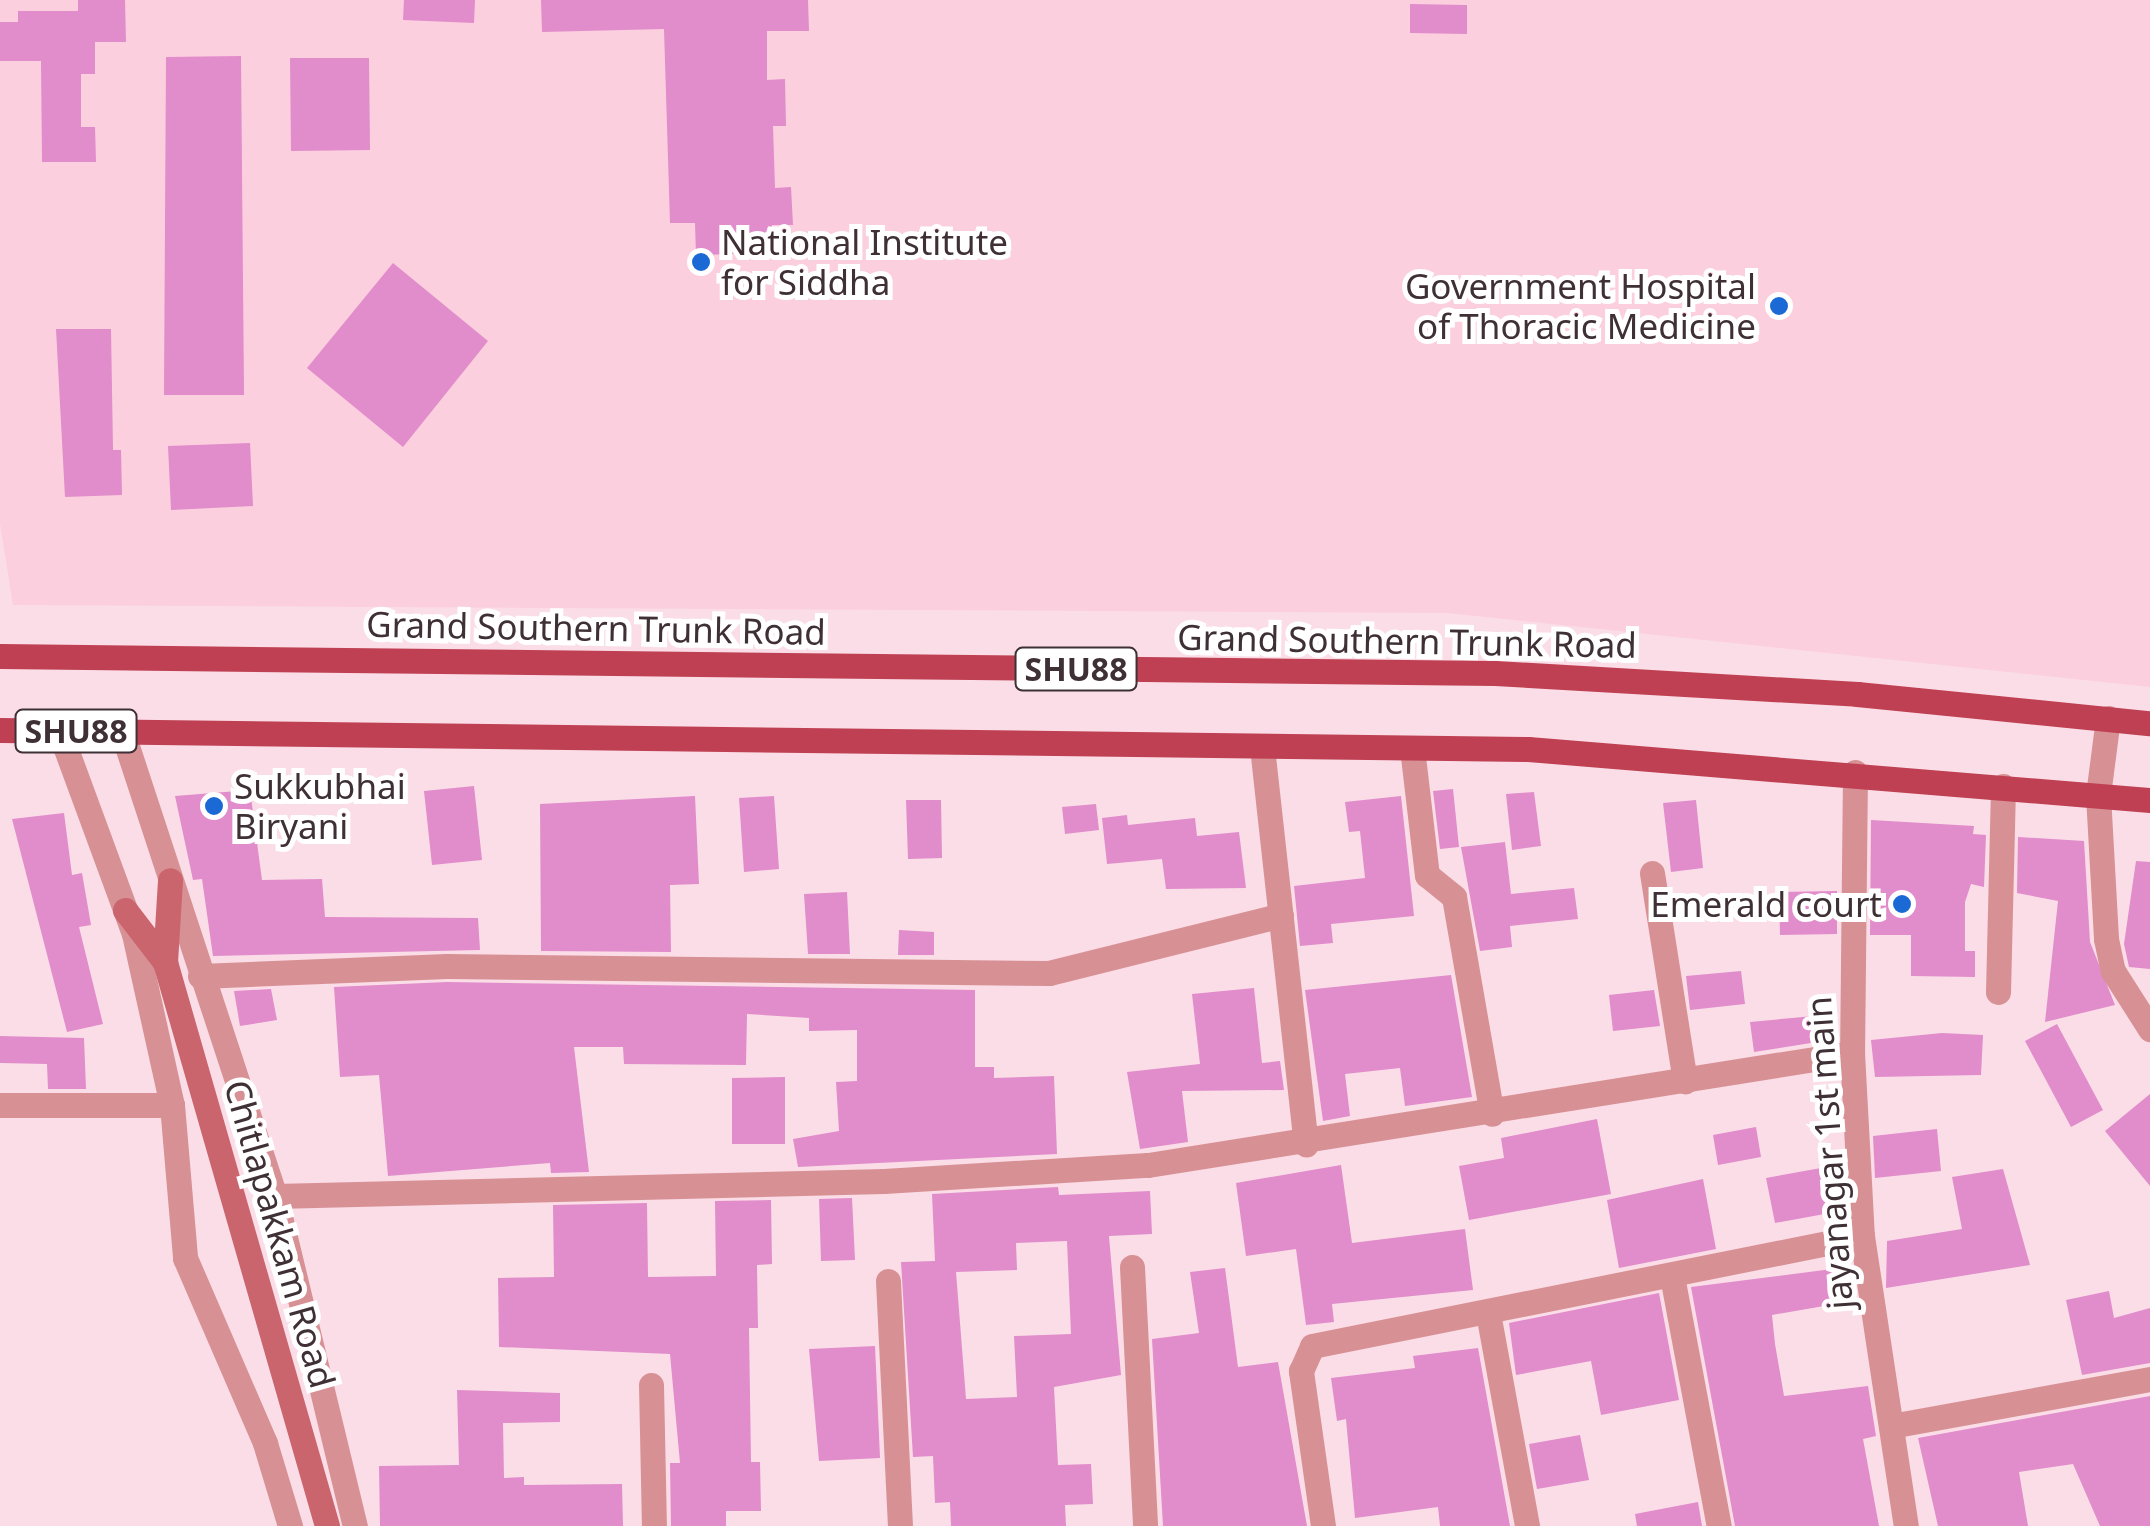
<!DOCTYPE html>
<html>
<head>
<meta charset="utf-8">
<style>
	body { margin:0 }
	#map { position:relative; width:2150px; height:1526px; overflow:hidden; background:#fbdde7; font-family:"Noto Sans",sans-serif }
	div>[style] { position:absolute }
	.built>* { inset:0; background:#fbcfde }
	.building>* { inset:0; background:#e18ccb }
	.street>* { height:25px; margin:-12.5px; padding:0 12.5px; transform-origin:12.5px; border-radius:12.5px; background:#d79195 }
	.secondary>* { height:25px; margin:-12.5px; padding:0 12.5px; transform-origin:12.5px; border-radius:12.5px; background:#ca656e }
	.primary>* { height:25px; margin:-12.5px; padding:0 12.5px; transform-origin:12.5px; border-radius:12.5px; background:#be4052 }
	.dots>* { width:28px; height:28px; translate:-50% -50%; box-sizing:border-box; border:5px solid #fff; border-radius:50% }
	span { translate:-50% -50%; white-space:nowrap; text-align:center; line-height:1.15; -webkit-text-stroke:10px #fff; paint-order:stroke }
	.shield-label span { padding:2px 8px; background:#fff; border:2px solid; border-radius:8px; -webkit-text-stroke-width:0 }
	.shield-label { font-size:32px; color:#3e3035; font-weight:700 }
	.poi-label { font-size:35px; color:#3e3035 }
	.left { translate:0 -50%; text-align:left }
	.right { translate:-100% -50%; text-align:right }
	.street-label { font-size:35px; color:#3e3035 }
</style>
</head>
<body>
<div id="map">
	<div class="built">
		<div style="clip-path:polygon(0 0,2150px 0,2150px 687px,1447px 613px,13px 605px,0 524px)"></div>
	</div>
	<div class="building">
		<div style="clip-path:polygon(78px 0,125px 0,126px 42px,95px 42px,95px 74px,81px 74px,81px 127px,95px 127px,96px 162px,42px 162px,41px 61px,0 61px,0 22px,18px 22px,18px 11px,78px 11px)"></div>
		<div style="clip-path:polygon(404px 0,475px 0,474px 23px,403px 20px)"></div>
		<div style="clip-path:polygon(541px 0,808px 0,809px 31px,767px 31px,767px 80px,785px 79px,786px 126px,773px 126px,775px 188px,791px 187px,793px 225px,772px 225px,773px 253px,696px 255px,695px 223px,670px 223px,664px 29px,542px 32px)"></div>
		<div style="clip-path:polygon(1410px 4px,1467px 5px,1467px 34px,1410px 33px)"></div>
		<div style="clip-path:polygon(241px 56px,244px 395px,164px 395px,166px 57px)"></div>
		<div style="clip-path:polygon(290px 58px,369px 58px,370px 150px,291px 151px)"></div>
		<div style="clip-path:polygon(393px 263px,488px 341px,403px 447px,307px 368px)"></div>
		<div style="clip-path:polygon(56px 329px,111px 329px,113px 450px,121px 450px,122px 495px,65px 497px)"></div>
		<div style="clip-path:polygon(250px 443px,253px 506px,171px 510px,168px 446px)"></div>
		<div style="clip-path:polygon(474px 786px,482px 860px,432px 865px,424px 791px)"></div>
		<div style="clip-path:polygon(1453px 789px,1459px 847px,1440px 849px,1433px 791px)"></div>
		<div style="clip-path:polygon(250px 790px,262px 880px,322px 879px,325px 917px,478px 918px,480px 950px,213px 956px,202px 879px,193px 880px,175px 796px)"></div>
		<div style="clip-path:polygon(1534px 792px,1541px 846px,1512px 850px,1506px 794px)"></div>
		<div style="clip-path:polygon(695px 796px,699px 884px,670px 885px,671px 952px,541px 951px,540px 804px)"></div>
		<div style="clip-path:polygon(774px 796px,779px 869px,744px 872px,739px 798px)"></div>
		<div style="clip-path:polygon(1401px 796px,1414px 916px,1331px 924px,1333px 943px,1300px 946px,1294px 886px,1365px 878px,1360px 831px,1349px 832px,1345px 802px)"></div>
		<div style="clip-path:polygon(906px 800px,941px 800px,942px 858px,908px 859px)"></div>
		<div style="clip-path:polygon(1696px 800px,1703px 868px,1671px 872px,1663px 803px)"></div>
		<div style="clip-path:polygon(1096px 804px,1099px 830px,1065px 834px,1062px 807px)"></div>
		<div style="clip-path:polygon(64px 813px,72px 875px,82px 873px,91px 925px,79px 927px,103px 1024px,67px 1032px,12px 819px)"></div>
		<div style="clip-path:polygon(1127px 815px,1128px 825px,1195px 818px,1197px 836px,1239px 832px,1246px 888px,1166px 889px,1162px 859px,1107px 864px,1102px 818px)"></div>
		<div style="clip-path:polygon(1871px 820px,1974px 826px,1973px 834px,1986px 835px,1984px 887px,1971px 884px,1965px 902px,1965px 951px,1975px 951px,1975px 977px,1911px 976px,1911px 935px,1870px 935px)"></div>
		<div style="clip-path:polygon(2018px 837px,2084px 841px,2090px 942px,2115px 1005px,2045px 1022px,2058px 901px,2017px 893px)"></div>
		<div style="clip-path:polygon(1505px 842px,1511px 894px,1574px 888px,1578px 919px,1510px 926px,1512px 947px,1480px 951px,1461px 847px)"></div>
		<div style="clip-path:polygon(2136px 861px,2150px 862px,2150px 969px,2129px 967px,2124px 944px)"></div>
		<div style="clip-path:polygon(1837px 891px,1837px 934px,1780px 935px,1779px 892px)"></div>
		<div style="clip-path:polygon(847px 892px,850px 954px,808px 954px,804px 894px)"></div>
		<div style="clip-path:polygon(899px 930px,934px 932px,934px 955px,898px 955px)"></div>
		<div style="clip-path:polygon(1741px 971px,1745px 1004px,1690px 1010px,1686px 976px)"></div>
		<div style="clip-path:polygon(1451px 975px,1472px 1097px,1405px 1106px,1400px 1068px,1345px 1074px,1350px 1116px,1323px 1121px,1305px 990px)"></div>
		<div style="clip-path:polygon(447px 982px,975px 990px,975px 1067px,994px 1067px,994px 1078px,1054px 1076px,1057px 1154px,798px 1167px,793px 1139px,839px 1131px,836px 1082px,857px 1081px,857px 1030px,809px 1031px,809px 1018px,747px 1014px,746px 1065px,624px 1064px,623px 1047px,574px 1047px,589px 1172px,551px 1173px,550px 1163px,388px 1176px,379px 1075px,340px 1077px,334px 987px)"></div>
		<div style="clip-path:polygon(1254px 988px,1262px 1063px,1280px 1061px,1284px 1090px,1182px 1091px,1188px 1142px,1140px 1149px,1127px 1072px,1200px 1064px,1192px 994px)"></div>
		<div style="clip-path:polygon(271px 989px,277px 1020px,240px 1026px,234px 991px)"></div>
		<div style="clip-path:polygon(1654px 990px,1660px 1026px,1613px 1031px,1609px 995px)"></div>
		<div style="clip-path:polygon(1835px 1014px,1836px 1039px,1754px 1052px,1750px 1022px)"></div>
		<div style="clip-path:polygon(2057px 1024px,2103px 1110px,2071px 1127px,2025px 1041px)"></div>
		<div style="clip-path:polygon(1942px 1033px,1983px 1035px,1981px 1075px,1875px 1077px,1871px 1040px)"></div>
		<div style="clip-path:polygon(0 1036px,84px 1038px,86px 1089px,48px 1089px,47px 1064px,0 1063px)"></div>
		<div style="clip-path:polygon(785px 1077px,785px 1144px,732px 1144px,732px 1078px)"></div>
		<div style="clip-path:polygon(2150px 1094px,2150px 1186px,2105px 1131px)"></div>
		<div style="clip-path:polygon(1597px 1119px,1611px 1194px,1469px 1220px,1459px 1166px,1504px 1158px,1501px 1138px)"></div>
		<div style="clip-path:polygon(1756px 1127px,1761px 1157px,1718px 1165px,1713px 1135px)"></div>
		<div style="clip-path:polygon(1937px 1129px,1941px 1171px,1875px 1178px,1873px 1136px)"></div>
		<div style="clip-path:polygon(1341px 1165px,1352px 1243px,1465px 1229px,1473px 1290px,1332px 1304px,1334px 1322px,1306px 1325px,1296px 1249px,1246px 1256px,1236px 1183px)"></div>
		<div style="clip-path:polygon(1821px 1168px,1830px 1213px,1775px 1223px,1766px 1178px)"></div>
		<div style="clip-path:polygon(2003px 1169px,2030px 1265px,1886px 1288px,1887px 1241px,1962px 1229px,1952px 1177px)"></div>
		<div style="clip-path:polygon(1703px 1179px,1716px 1249px,1619px 1268px,1607px 1200px)"></div>
		<div style="clip-path:polygon(evenodd,1058px 1187px,1059px 1195px,1150px 1191px,1152px 1234px,1109px 1236px,1121px 1375px,1054px 1387px,1058px 1465px,1091px 1464px,1093px 1504px,1065px 1505px,1066px 1526px,951px 1526px,950px 1502px,935px 1503px,933px 1456px,913px 1457px,901px 1262px,935px 1261px,932px 1194px,1058px 1187px,1067px 1241px,1071px 1334px,1014px 1336px,1017px 1397px,966px 1399px,956px 1272px,1017px 1270px,1016px 1243px,1067px 1241px)"></div>
		<div style="clip-path:polygon(852px 1198px,855px 1260px,821px 1261px,819px 1199px)"></div>
		<div style="clip-path:polygon(771px 1200px,772px 1264px,757px 1265px,758px 1328px,749px 1328px,751px 1462px,760px 1462px,761px 1511px,726px 1511px,726px 1526px,671px 1526px,670px 1463px,680px 1463px,670px 1354px,499px 1347px,498px 1278px,554px 1277px,553px 1205px,647px 1203px,648px 1277px,716px 1276px,715px 1201px)"></div>
		<div style="clip-path:polygon(1225px 1268px,1238px 1367px,1278px 1362px,1307px 1526px,1163px 1526px,1152px 1339px,1199px 1333px,1190px 1272px)"></div>
		<div style="clip-path:polygon(1840px 1268px,1847px 1302px,1772px 1315px,1775px 1344px,1784px 1396px,1868px 1386px,1876px 1436px,1863px 1439px,1879px 1526px,1735px 1526px,1691px 1287px)"></div>
		<div style="clip-path:polygon(2109px 1291px,2114px 1318px,2150px 1308px,2150px 1363px,2082px 1375px,2066px 1300px)"></div>
		<div style="clip-path:polygon(1659px 1293px,1679px 1400px,1601px 1415px,1591px 1361px,1516px 1375px,1509px 1323px)"></div>
		<div style="clip-path:polygon(875px 1346px,880px 1458px,819px 1461px,809px 1349px)"></div>
		<div style="clip-path:polygon(1478px 1348px,1510px 1526px,1440px 1526px,1438px 1507px,1355px 1518px,1346px 1419px,1337px 1421px,1331px 1378px,1415px 1368px,1413px 1356px)"></div>
		<div style="clip-path:polygon(457px 1390px,560px 1393px,560px 1422px,503px 1423px,504px 1478px,524px 1477px,524px 1485px,622px 1484px,623px 1526px,380px 1526px,379px 1466px,459px 1465px)"></div>
		<div style="clip-path:polygon(2150px 1396px,2150px 1526px,2100px 1526px,2073px 1464px,2019px 1472px,2028px 1526px,1938px 1526px,1918px 1438px)"></div>
		<div style="clip-path:polygon(1580px 1435px,1589px 1480px,1537px 1489px,1529px 1444px)"></div>
		<div style="clip-path:polygon(1698px 1502px,1702px 1526px,1637px 1526px,1635px 1514px)"></div>
	</div>
	<div class="street">
		<div style="left:2108px;top:718px;width:78px;rotate:97.4deg"></div>
		<div style="left:2098px;top:795px;width:144px;rotate:86.8deg"></div>
		<div style="left:2106px;top:939px;width:33px;rotate:78deg"></div>
		<div style="left:2113px;top:971px;width:69px;rotate:57.5deg"></div>
		<div style="left:59px;top:730px;width:217px;rotate:69.8deg"></div>
		<div style="left:134px;top:934px;width:175px;rotate:77.5deg"></div>
		<div style="left:172px;top:1105px;width:154px;rotate:85.1deg"></div>
		<div style="left:185px;top:1258px;width:202px;rotate:66.6deg"></div>
		<div style="left:265px;top:1443px;width:87px;rotate:73.2deg"></div>
		<div style="left:122px;top:731px;width:490px;rotate:71.8deg"></div>
		<div style="left:275px;top:1196px;width:340px;rotate:76.4deg"></div>
		<div style="left:1262px;top:747px;width:400px;rotate:83.7deg"></div>
		<div style="left:1412px;top:748px;width:128px;rotate:83.3deg"></div>
		<div style="left:1427px;top:875px;width:35px;rotate:39deg"></div>
		<div style="left:1454px;top:897px;width:220px;rotate:80.1deg"></div>
		<div style="left:1855px;top:772px;width:281px;rotate:90.6deg"></div>
		<div style="left:1852px;top:1053px;width:183px;rotate:86.9deg"></div>
		<div style="left:1862px;top:1236px;width:293px;rotate:81.4deg"></div>
		<div style="left:1652px;top:873px;width:211px;rotate:81deg"></div>
		<div style="left:200px;top:976px;width:247px;rotate:-2.3deg"></div>
		<div style="left:447px;top:966px;width:602px;rotate:0.67deg"></div>
		<div style="left:1049px;top:973px;width:239px;rotate:-14deg"></div>
		<div style="left:1998px;top:992px;width:206px;rotate:-88.6deg"></div>
		<div style="left:0;top:1105px;width:172px"></div>
		<div style="left:275px;top:1196px;width:609px;rotate:-1.41deg"></div>
		<div style="left:884px;top:1181px;width:264px;rotate:-3.5deg"></div>
		<div style="left:1148px;top:1165px;width:713px;rotate:-9.04deg"></div>
		<div style="left:1132px;top:1267px;width:259px;rotate:87.1deg"></div>
		<div style="left:1672px;top:1276px;width:254px;rotate:79.4deg"></div>
		<div style="left:888px;top:1281px;width:245px;rotate:87.2deg"></div>
		<div style="left:1488px;top:1313px;width:217px;rotate:79.6deg"></div>
		<div style="left:651px;top:1385px;width:141px;rotate:88.8deg"></div>
		<div style="left:1891px;top:1426px;width:263px;rotate:-10.3deg"></div>
		<div style="left:1323px;top:1526px;width:157px;rotate:-98.1deg"></div>
		<div style="left:1301px;top:1371px;width:27px;rotate:-66deg"></div>
		<div style="left:1312px;top:1346px;width:561px;rotate:-11.31deg"></div>
	</div>
	<div class="secondary">
		<div style="left:125px;top:910px;width:66px;rotate:52.4deg"></div>
		<div style="left:165px;top:962px;width:82px;rotate:-86.5deg"></div>
		<div style="left:165px;top:962px;width:587px;rotate:73.97deg"></div>
	</div>
	<div class="primary">
		<div style="left:0;top:656px;width:1495px;rotate:0.65deg"></div>
		<div style="left:1495px;top:673px;width:363px;rotate:3.3deg"></div>
		<div style="left:1857px;top:694px;width:294px;rotate:5.7deg"></div>
		<div style="left:0;top:730px;width:1528px;rotate:0.71deg"></div>
		<div style="left:1528px;top:749px;width:624px;rotate:4.69deg"></div>
	</div>
	<div class="dots">
		<div style="left:701px;top:262px;background:#1b69d4"></div>
		<div style="left:1779px;top:306px;background:#1b69d4"></div>
		<div style="left:214px;top:806px;background:#1b69d4"></div>
		<div style="left:1902px;top:904px;background:#1b69d4"></div>
	</div>
	<div class="shield-label">
		<span style="left:1076px;top:669px">SHU88</span>
		<span style="left:76px;top:731px">SHU88</span>
	</div>
	<div class="poi-label">
		<span class="left" style="left:721px;top:262px">National Institute<br>for Siddha</span>
		<span class="right" style="left:1756px;top:306px">Government Hospital<br>of Thoracic Medicine</span>
		<span class="left" style="left:234px;top:806px">Sukkubhai<br>Biryani</span>
		<span class="right" style="left:1882px;top:904px">Emerald court</span>
	</div>
	<div class="street-label">
		<span style="left:596px;top:628px;rotate:1deg">Grand Southern Trunk Road</span>
		<span style="left:1407px;top:641px;rotate:1deg">Grand Southern Trunk Road</span>
		<span style="left:1829px;top:1153px;rotate:-94deg">jayanagar 1st main</span>
		<span style="left:280px;top:1234px;rotate:74deg">Chitlapakkam Road</span>
	</div>
</div>
</body>
</html>
